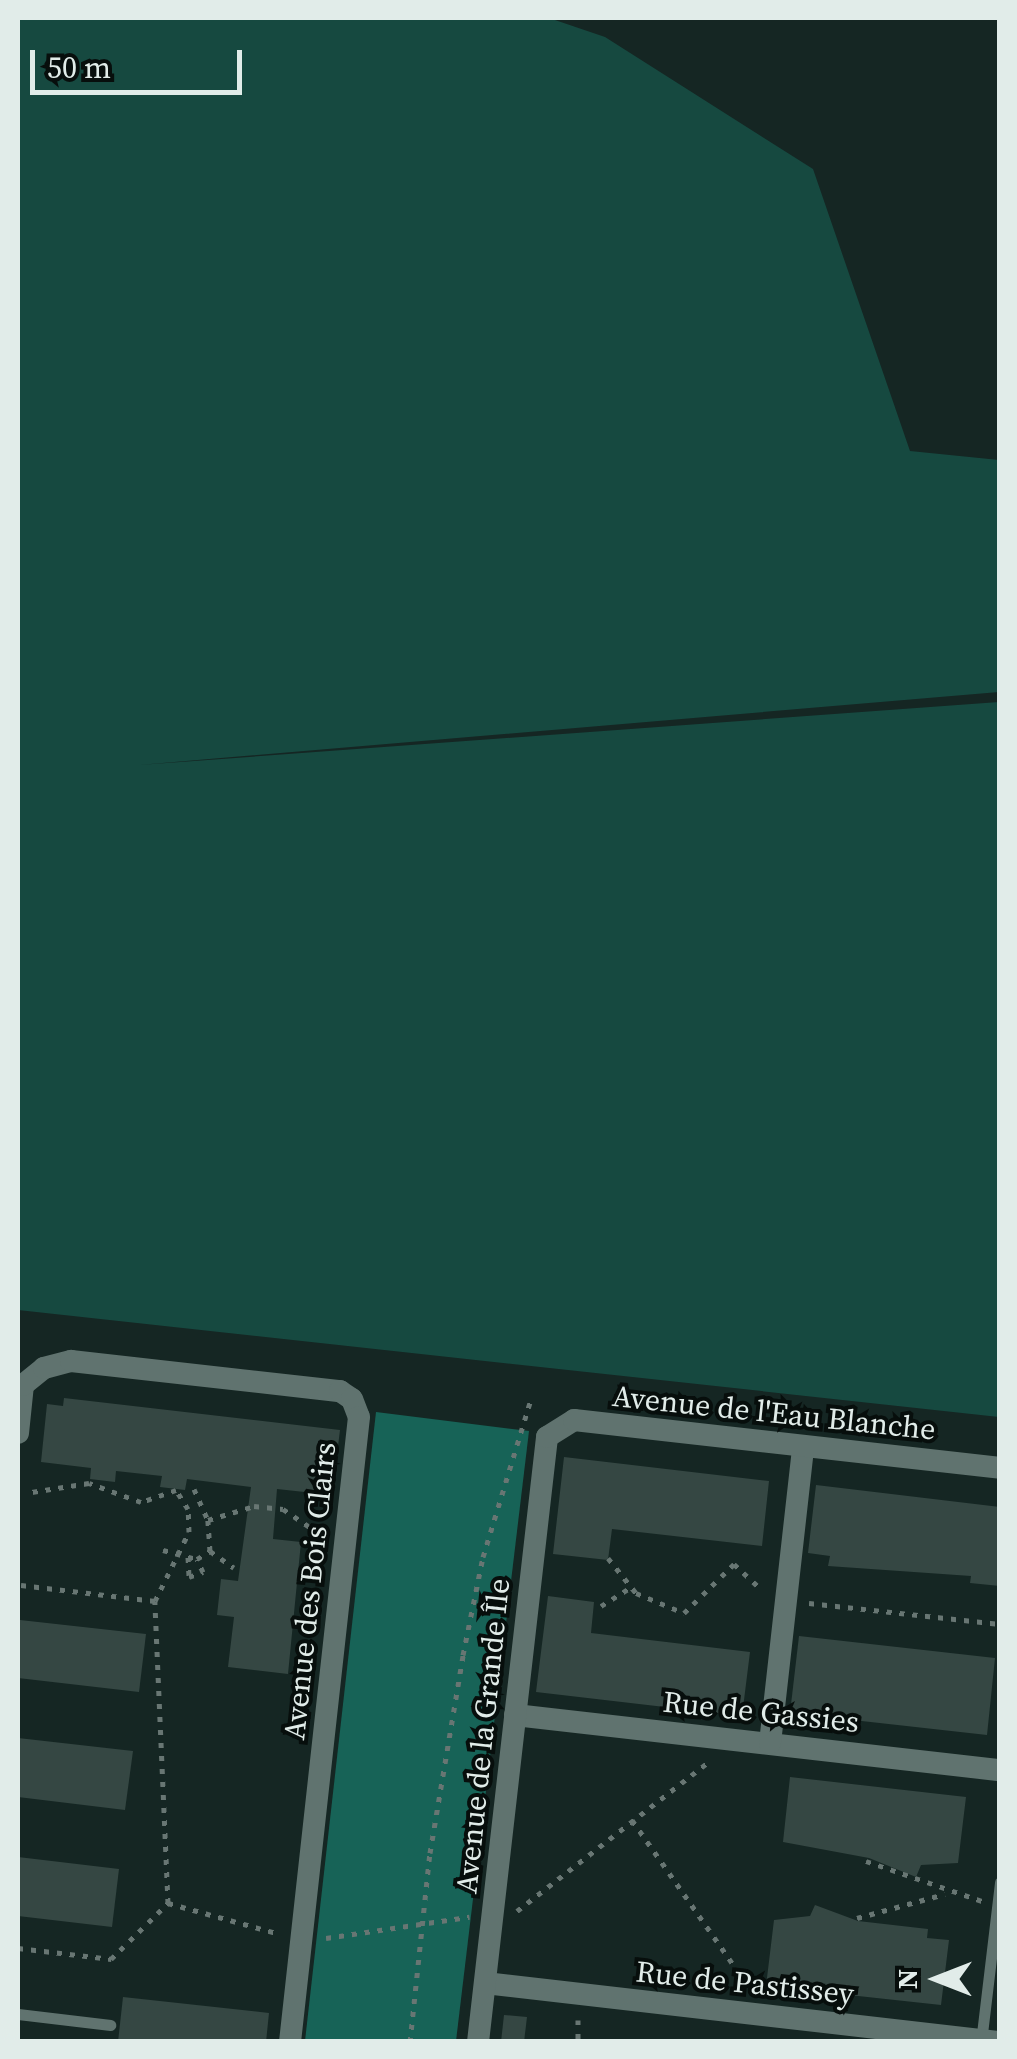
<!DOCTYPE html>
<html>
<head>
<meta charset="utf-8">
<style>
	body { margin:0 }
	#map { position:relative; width:1017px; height:2059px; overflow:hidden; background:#152623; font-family:"Source Serif 4",serif }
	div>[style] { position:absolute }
	.green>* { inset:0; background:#164940 }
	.water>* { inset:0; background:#176357 }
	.building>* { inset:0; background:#354743 }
	.path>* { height:5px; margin-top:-2.5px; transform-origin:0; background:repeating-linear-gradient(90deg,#687673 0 5px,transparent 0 13px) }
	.service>* { height:11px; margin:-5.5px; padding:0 5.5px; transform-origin:5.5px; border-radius:5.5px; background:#60736f }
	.minor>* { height:22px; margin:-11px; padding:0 11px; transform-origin:11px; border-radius:11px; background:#60736f }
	span { translate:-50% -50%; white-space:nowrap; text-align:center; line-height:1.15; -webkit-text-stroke:8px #070e0c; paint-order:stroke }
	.street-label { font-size:30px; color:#e1ece9 }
	.frame { position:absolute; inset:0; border:20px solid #e1ece9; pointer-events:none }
	.north { position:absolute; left:887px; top:1929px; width:100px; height:100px; -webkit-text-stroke:8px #070e0c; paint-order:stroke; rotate:270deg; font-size:28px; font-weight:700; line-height:40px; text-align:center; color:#e1ece9 }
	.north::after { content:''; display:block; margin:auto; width:35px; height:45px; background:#e1ece9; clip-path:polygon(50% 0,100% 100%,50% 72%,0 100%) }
	.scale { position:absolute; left:30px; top:50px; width:212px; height:45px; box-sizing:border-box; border:5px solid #e1ece9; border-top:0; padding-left:12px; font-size:30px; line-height:35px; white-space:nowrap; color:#e1ece9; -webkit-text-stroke:8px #070e0c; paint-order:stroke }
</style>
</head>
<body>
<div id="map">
	<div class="green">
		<div style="clip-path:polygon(18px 18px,549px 18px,605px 37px,813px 169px,910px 451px,999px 460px,999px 692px,139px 765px,999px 702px,999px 1417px,18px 1310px)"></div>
	</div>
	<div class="water">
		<div style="clip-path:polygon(376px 1412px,529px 1431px,456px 2041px,305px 2041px)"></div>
	</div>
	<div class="building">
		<div style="clip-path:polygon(64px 1398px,340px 1430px,332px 1495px,277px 1489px,273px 1539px,301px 1542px,288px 1674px,228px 1667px,234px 1617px,217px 1615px,221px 1579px,238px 1581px,251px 1487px,187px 1479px,185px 1490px,160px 1487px,162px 1476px,116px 1471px,115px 1482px,90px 1479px,91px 1468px,41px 1462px,47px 1404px,63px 1406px)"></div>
		<div style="clip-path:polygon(564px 1457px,769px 1481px,762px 1546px,612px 1529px,608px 1560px,553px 1554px)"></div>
		<div style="clip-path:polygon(816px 1485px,1000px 1507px,1000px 1586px,970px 1583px,971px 1576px,828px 1566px,830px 1556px,808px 1553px)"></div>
		<div style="clip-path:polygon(548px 1596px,594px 1602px,591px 1633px,750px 1652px,742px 1716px,536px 1692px)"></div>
		<div style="clip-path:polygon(20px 1620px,146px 1634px,139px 1692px,18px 1678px)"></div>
		<div style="clip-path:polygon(799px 1636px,995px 1658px,987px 1735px,790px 1713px)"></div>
		<div style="clip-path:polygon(18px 1738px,133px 1751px,125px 1810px,18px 1797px)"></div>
		<div style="clip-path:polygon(790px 1777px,966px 1797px,958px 1863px,921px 1865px,916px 1877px,869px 1858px,783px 1842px)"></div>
		<div style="clip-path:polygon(18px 1857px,119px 1869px,112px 1927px,18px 1916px)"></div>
		<div style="clip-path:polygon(815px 1905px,858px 1921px,928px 1929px,927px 1938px,949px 1940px,941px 2005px,766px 1986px,774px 1920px,810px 1916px)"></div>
		<div style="clip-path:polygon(123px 1997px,269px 2013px,266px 2042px,118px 2042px)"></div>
		<div style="clip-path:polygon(504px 2015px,527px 2017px,524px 2042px,501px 2042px)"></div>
	</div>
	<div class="path">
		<div style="left:194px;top:1489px;width:34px;rotate:66deg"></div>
		<div style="left:163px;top:1550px;width:35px;rotate:15deg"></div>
		<div style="left:197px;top:1559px;width:15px;rotate:-32deg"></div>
		<div style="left:210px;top:1551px;width:31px;rotate:-94deg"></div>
		<div style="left:208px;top:1520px;width:48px;rotate:-16.9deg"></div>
		<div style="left:254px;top:1506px;width:29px;rotate:6deg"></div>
		<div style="left:283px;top:1509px;width:45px;rotate:34deg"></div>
		<div style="left:210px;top:1551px;width:29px;rotate:35deg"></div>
		<div style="left:188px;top:1557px;width:20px;rotate:87deg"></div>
		<div style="left:189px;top:1577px;width:15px;rotate:-20deg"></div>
		<div style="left:203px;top:1572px;width:14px;rotate:-115deg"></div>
		<div style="left:608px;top:1558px;width:45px;rotate:51.3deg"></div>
		<div style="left:636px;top:1593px;width:52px;rotate:22.6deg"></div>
		<div style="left:684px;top:1613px;width:70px;rotate:-44.4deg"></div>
		<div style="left:734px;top:1564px;width:38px;rotate:43deg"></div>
		<div style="left:21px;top:1585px;width:135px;rotate:6.8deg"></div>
		<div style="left:809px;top:1603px;width:192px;rotate:6.3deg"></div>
		<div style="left:601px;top:1606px;width:36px;rotate:-32deg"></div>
		<div style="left:632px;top:1820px;width:208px;rotate:55deg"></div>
		<div style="left:866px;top:1861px;width:123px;rotate:19deg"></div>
		<div style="left:168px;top:1903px;width:112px;rotate:15.5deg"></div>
		<div style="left:517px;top:1911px;width:244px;rotate:-37.9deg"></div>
		<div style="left:857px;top:1918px;width:91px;rotate:-15.3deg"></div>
		<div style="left:326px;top:1938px;width:145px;rotate:-8.4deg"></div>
		<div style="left:18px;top:1948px;width:94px;rotate:6.7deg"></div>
		<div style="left:111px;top:1959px;width:80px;rotate:-44.5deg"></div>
		<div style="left:168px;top:1903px;width:302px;rotate:-92.5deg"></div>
		<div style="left:155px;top:1601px;width:77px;rotate:-63.8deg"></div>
		<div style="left:189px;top:1532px;width:23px;rotate:-92deg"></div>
		<div style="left:188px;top:1509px;width:22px;rotate:-122deg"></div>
		<div style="left:176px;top:1490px;width:37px;rotate:161deg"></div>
		<div style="left:141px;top:1502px;width:55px;rotate:-159.9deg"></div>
		<div style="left:89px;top:1483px;width:58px;rotate:171deg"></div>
		<div style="left:578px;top:2020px;width:22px;rotate:90deg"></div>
		<div style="left:410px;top:2042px;width:190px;rotate:-84deg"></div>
		<div style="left:430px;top:1853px;width:201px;rotate:-80.5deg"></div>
		<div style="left:463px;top:1655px;width:100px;rotate:-78.5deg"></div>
		<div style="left:483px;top:1557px;width:165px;rotate:-73.1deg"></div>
	</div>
	<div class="service">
		<div style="left:18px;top:2014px;width:93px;rotate:6.8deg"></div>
		<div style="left:981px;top:2042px;width:161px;rotate:-83.2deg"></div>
	</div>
	<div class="minor">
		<div style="left:18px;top:1433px;width:48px;rotate:-84.1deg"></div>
		<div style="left:23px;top:1385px;width:27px;rotate:-39deg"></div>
		<div style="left:44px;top:1368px;width:28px;rotate:-15deg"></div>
		<div style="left:71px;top:1361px;width:271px;rotate:6.4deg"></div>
		<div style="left:340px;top:1391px;width:14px;rotate:34deg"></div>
		<div style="left:352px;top:1399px;width:19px;rotate:69deg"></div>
		<div style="left:359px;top:1417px;width:629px;rotate:96.3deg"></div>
		<div style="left:515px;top:1715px;width:488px;rotate:6.5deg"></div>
		<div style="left:770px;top:1743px;width:298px;rotate:-83.6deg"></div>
		<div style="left:485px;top:1983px;width:516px;rotate:6.56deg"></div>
		<div style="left:478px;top:2042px;width:609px;rotate:-83.49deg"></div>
		<div style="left:547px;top:1437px;width:32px;rotate:-32deg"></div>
		<div style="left:574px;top:1420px;width:429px;rotate:6.4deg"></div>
	</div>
	<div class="street-label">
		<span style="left:774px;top:1413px;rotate:6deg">Avenue de l'Eau Blanche</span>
		<span style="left:310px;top:1591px;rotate:-84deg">Avenue des Bois Clairs</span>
		<span style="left:761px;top:1712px;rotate:6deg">Rue de Gassies</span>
		<span style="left:483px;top:1736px;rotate:-84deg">Avenue de la Grande Île</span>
		<span style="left:745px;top:1983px;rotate:6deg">Rue de Pastissey</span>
	</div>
	<div class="frame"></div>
	<div class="north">N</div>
	<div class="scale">50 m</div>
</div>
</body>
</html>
